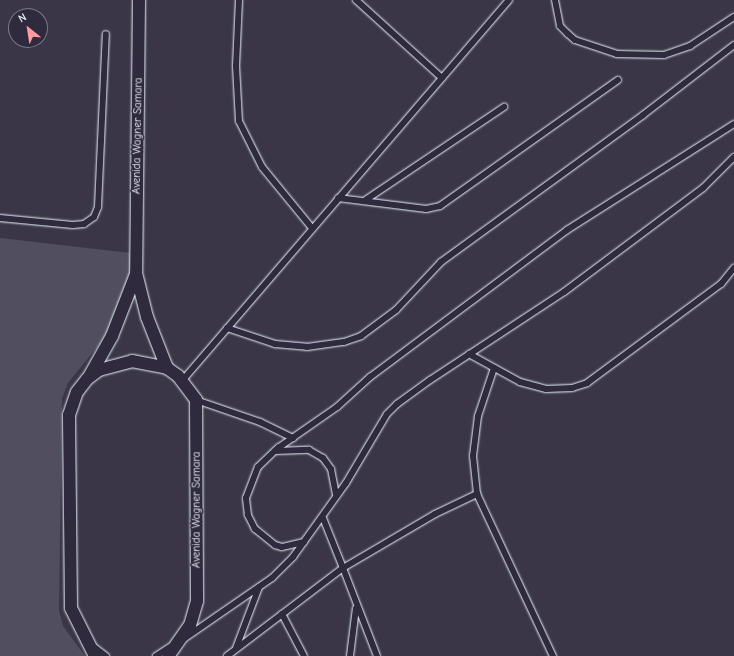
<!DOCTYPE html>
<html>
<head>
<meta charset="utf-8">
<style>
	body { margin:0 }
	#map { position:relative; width:734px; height:656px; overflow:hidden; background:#3a3648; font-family:"Comic Neue",sans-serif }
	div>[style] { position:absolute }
	.green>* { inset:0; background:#504e5f }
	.roads { filter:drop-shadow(0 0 1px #e8f1f8) drop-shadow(0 0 1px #e8f1f8) }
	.service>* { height:6px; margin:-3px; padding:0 3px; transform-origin:3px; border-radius:3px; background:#2f2a3d }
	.minor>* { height:12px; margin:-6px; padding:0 6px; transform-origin:6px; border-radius:6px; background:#2f2a3d }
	span { translate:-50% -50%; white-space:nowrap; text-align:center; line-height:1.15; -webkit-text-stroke:3px #2f2a3d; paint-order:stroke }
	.street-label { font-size:11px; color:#e8f1f8 }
	.north { position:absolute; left:8px; top:8px; width:40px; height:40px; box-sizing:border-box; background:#2f2a3d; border:1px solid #797a88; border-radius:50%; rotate:330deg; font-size:11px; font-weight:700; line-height:16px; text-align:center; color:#e8f1f8 }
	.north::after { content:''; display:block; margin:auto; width:14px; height:18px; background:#ff9aa2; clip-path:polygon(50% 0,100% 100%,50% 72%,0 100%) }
</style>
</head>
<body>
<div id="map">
	<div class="green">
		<div style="clip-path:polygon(0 238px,131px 253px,130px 283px,120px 308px,102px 341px,68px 383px,62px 399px,59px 611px,63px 626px,85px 656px,0 656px)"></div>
	</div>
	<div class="roads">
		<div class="service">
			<div style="left:239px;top:0;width:66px;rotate:92.6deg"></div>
			<div style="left:236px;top:66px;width:55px;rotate:86.9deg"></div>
			<div style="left:239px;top:121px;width:51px;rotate:63.4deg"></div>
			<div style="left:262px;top:167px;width:79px;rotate:50.7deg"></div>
			<div style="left:356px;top:0;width:116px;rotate:42.2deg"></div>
			<div style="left:555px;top:0;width:26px;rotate:79deg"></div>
			<div style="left:560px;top:26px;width:11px;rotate:45deg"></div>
			<div style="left:568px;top:34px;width:9px;rotate:41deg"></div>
			<div style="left:575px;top:40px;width:44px;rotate:18.4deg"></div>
			<div style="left:617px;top:54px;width:47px;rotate:1.2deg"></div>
			<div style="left:664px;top:55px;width:28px;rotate:-19deg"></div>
			<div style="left:690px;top:46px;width:53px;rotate:-33.4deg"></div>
			<div style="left:338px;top:198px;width:89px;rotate:7.1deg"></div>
			<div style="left:426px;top:209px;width:14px;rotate:-12deg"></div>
			<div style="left:440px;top:206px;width:218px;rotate:-35.3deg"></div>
			<div style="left:364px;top:201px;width:169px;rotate:-33.9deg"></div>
			<div style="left:0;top:218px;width:73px;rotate:5.5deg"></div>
			<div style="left:73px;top:225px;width:11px;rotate:-5deg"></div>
			<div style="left:84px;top:224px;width:12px;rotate:-35deg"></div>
			<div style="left:94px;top:217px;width:11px;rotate:-68deg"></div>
			<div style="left:98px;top:207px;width:173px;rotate:-87.4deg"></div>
			<div style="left:227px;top:328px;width:51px;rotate:18.4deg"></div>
			<div style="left:275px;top:344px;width:32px;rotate:5deg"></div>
			<div style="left:307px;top:347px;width:37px;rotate:-8deg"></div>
			<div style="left:344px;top:342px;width:18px;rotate:-19deg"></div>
			<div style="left:361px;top:336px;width:44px;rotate:-36.6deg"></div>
			<div style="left:396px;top:310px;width:66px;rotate:-46.8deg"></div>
			<div style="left:441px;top:262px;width:250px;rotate:-36deg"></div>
			<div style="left:643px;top:115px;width:115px;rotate:-37.6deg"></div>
			<div style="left:469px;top:354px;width:58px;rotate:28.8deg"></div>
			<div style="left:520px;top:382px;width:27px;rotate:15deg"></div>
			<div style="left:546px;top:389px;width:26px;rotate:-2deg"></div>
			<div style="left:572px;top:388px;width:16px;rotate:-18deg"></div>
			<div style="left:587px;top:383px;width:167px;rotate:-36.5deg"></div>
			<div style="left:721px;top:284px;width:21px;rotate:-51deg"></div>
			<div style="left:494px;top:368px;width:51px;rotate:108.4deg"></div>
			<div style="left:478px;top:416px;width:40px;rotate:97.1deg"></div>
			<div style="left:473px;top:456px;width:38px;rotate:84deg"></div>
			<div style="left:477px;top:494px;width:179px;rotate:64.9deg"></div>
			<div style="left:182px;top:381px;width:502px;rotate:-49.36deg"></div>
			<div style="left:196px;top:400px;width:68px;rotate:19deg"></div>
			<div style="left:260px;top:422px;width:37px;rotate:26deg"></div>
			<div style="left:275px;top:451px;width:34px;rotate:-2deg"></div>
			<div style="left:309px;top:450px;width:16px;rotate:30deg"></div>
			<div style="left:323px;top:458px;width:14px;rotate:54deg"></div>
			<div style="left:331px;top:469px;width:26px;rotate:79deg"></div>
			<div style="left:323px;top:518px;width:54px;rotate:68.2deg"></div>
			<div style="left:343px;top:568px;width:107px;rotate:-30.4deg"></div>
			<div style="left:435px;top:514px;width:47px;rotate:-25.5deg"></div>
			<div style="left:304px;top:542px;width:23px;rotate:167deg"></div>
			<div style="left:282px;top:547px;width:7px;rotate:-164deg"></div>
			<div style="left:275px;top:545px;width:26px;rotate:-141deg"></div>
			<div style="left:255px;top:529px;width:16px;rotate:-117deg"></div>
			<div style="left:248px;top:515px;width:17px;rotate:-97deg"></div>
			<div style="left:246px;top:498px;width:33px;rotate:-69deg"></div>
			<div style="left:258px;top:467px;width:28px;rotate:-44deg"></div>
			<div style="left:278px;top:448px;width:72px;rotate:-34.8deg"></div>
			<div style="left:337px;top:407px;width:45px;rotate:-42.3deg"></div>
			<div style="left:370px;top:377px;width:246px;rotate:-36.7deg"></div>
			<div style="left:567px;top:230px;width:198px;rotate:-32.4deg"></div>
			<div style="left:282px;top:614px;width:47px;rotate:62.4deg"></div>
			<div style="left:185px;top:638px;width:106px;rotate:-34.6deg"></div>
			<div style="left:272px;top:578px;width:30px;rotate:-45deg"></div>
			<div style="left:293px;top:557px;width:91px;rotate:-54.4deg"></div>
			<div style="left:346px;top:483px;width:80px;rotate:-59.3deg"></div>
			<div style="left:387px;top:414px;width:14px;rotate:-45deg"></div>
			<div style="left:397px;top:404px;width:41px;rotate:-36deg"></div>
			<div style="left:430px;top:380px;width:160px;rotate:-33.3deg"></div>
			<div style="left:564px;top:292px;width:174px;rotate:-36.8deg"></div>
			<div style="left:703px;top:188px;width:44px;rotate:-45deg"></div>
			<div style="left:94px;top:647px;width:15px;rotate:37deg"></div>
			<div style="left:236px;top:648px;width:65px;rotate:-69.3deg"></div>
			<div style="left:156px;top:656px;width:17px;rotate:-33deg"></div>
			<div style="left:227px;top:656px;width:146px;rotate:-37.2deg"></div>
			<div style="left:343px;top:568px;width:94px;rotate:68.9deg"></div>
			<div style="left:350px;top:656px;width:48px;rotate:-82.9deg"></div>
		</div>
		<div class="minor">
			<div style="left:139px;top:0;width:273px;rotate:90.6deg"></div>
			<div style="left:136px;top:273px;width:45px;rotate:76deg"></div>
			<div style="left:147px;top:317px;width:55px;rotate:68.6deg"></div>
			<div style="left:89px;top:377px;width:47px;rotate:-60.7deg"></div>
			<div style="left:112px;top:336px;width:66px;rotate:-68.8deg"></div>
			<div style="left:95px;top:656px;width:54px;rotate:-116.6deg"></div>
			<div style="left:71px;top:608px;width:193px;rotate:-90.6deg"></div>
			<div style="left:69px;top:415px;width:24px;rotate:-71deg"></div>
			<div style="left:77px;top:392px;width:16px;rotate:-52deg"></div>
			<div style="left:87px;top:379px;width:15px;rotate:-37deg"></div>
			<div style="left:99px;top:370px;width:34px;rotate:-15deg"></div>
			<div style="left:132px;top:361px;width:36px;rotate:11deg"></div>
			<div style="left:167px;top:368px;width:14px;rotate:36deg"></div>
			<div style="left:178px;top:376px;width:30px;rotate:53deg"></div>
			<div style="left:196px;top:400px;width:201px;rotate:89.7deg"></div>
			<div style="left:197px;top:601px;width:25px;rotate:106deg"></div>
			<div style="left:190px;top:625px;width:38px;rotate:125deg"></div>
		</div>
	</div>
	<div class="street-label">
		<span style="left:138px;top:136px;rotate:-89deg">Avenida Wagner Samara</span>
		<span style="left:197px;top:510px;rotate:-90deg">Avenida Wagner Samara</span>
	</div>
	<div class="north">N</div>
</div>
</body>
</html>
